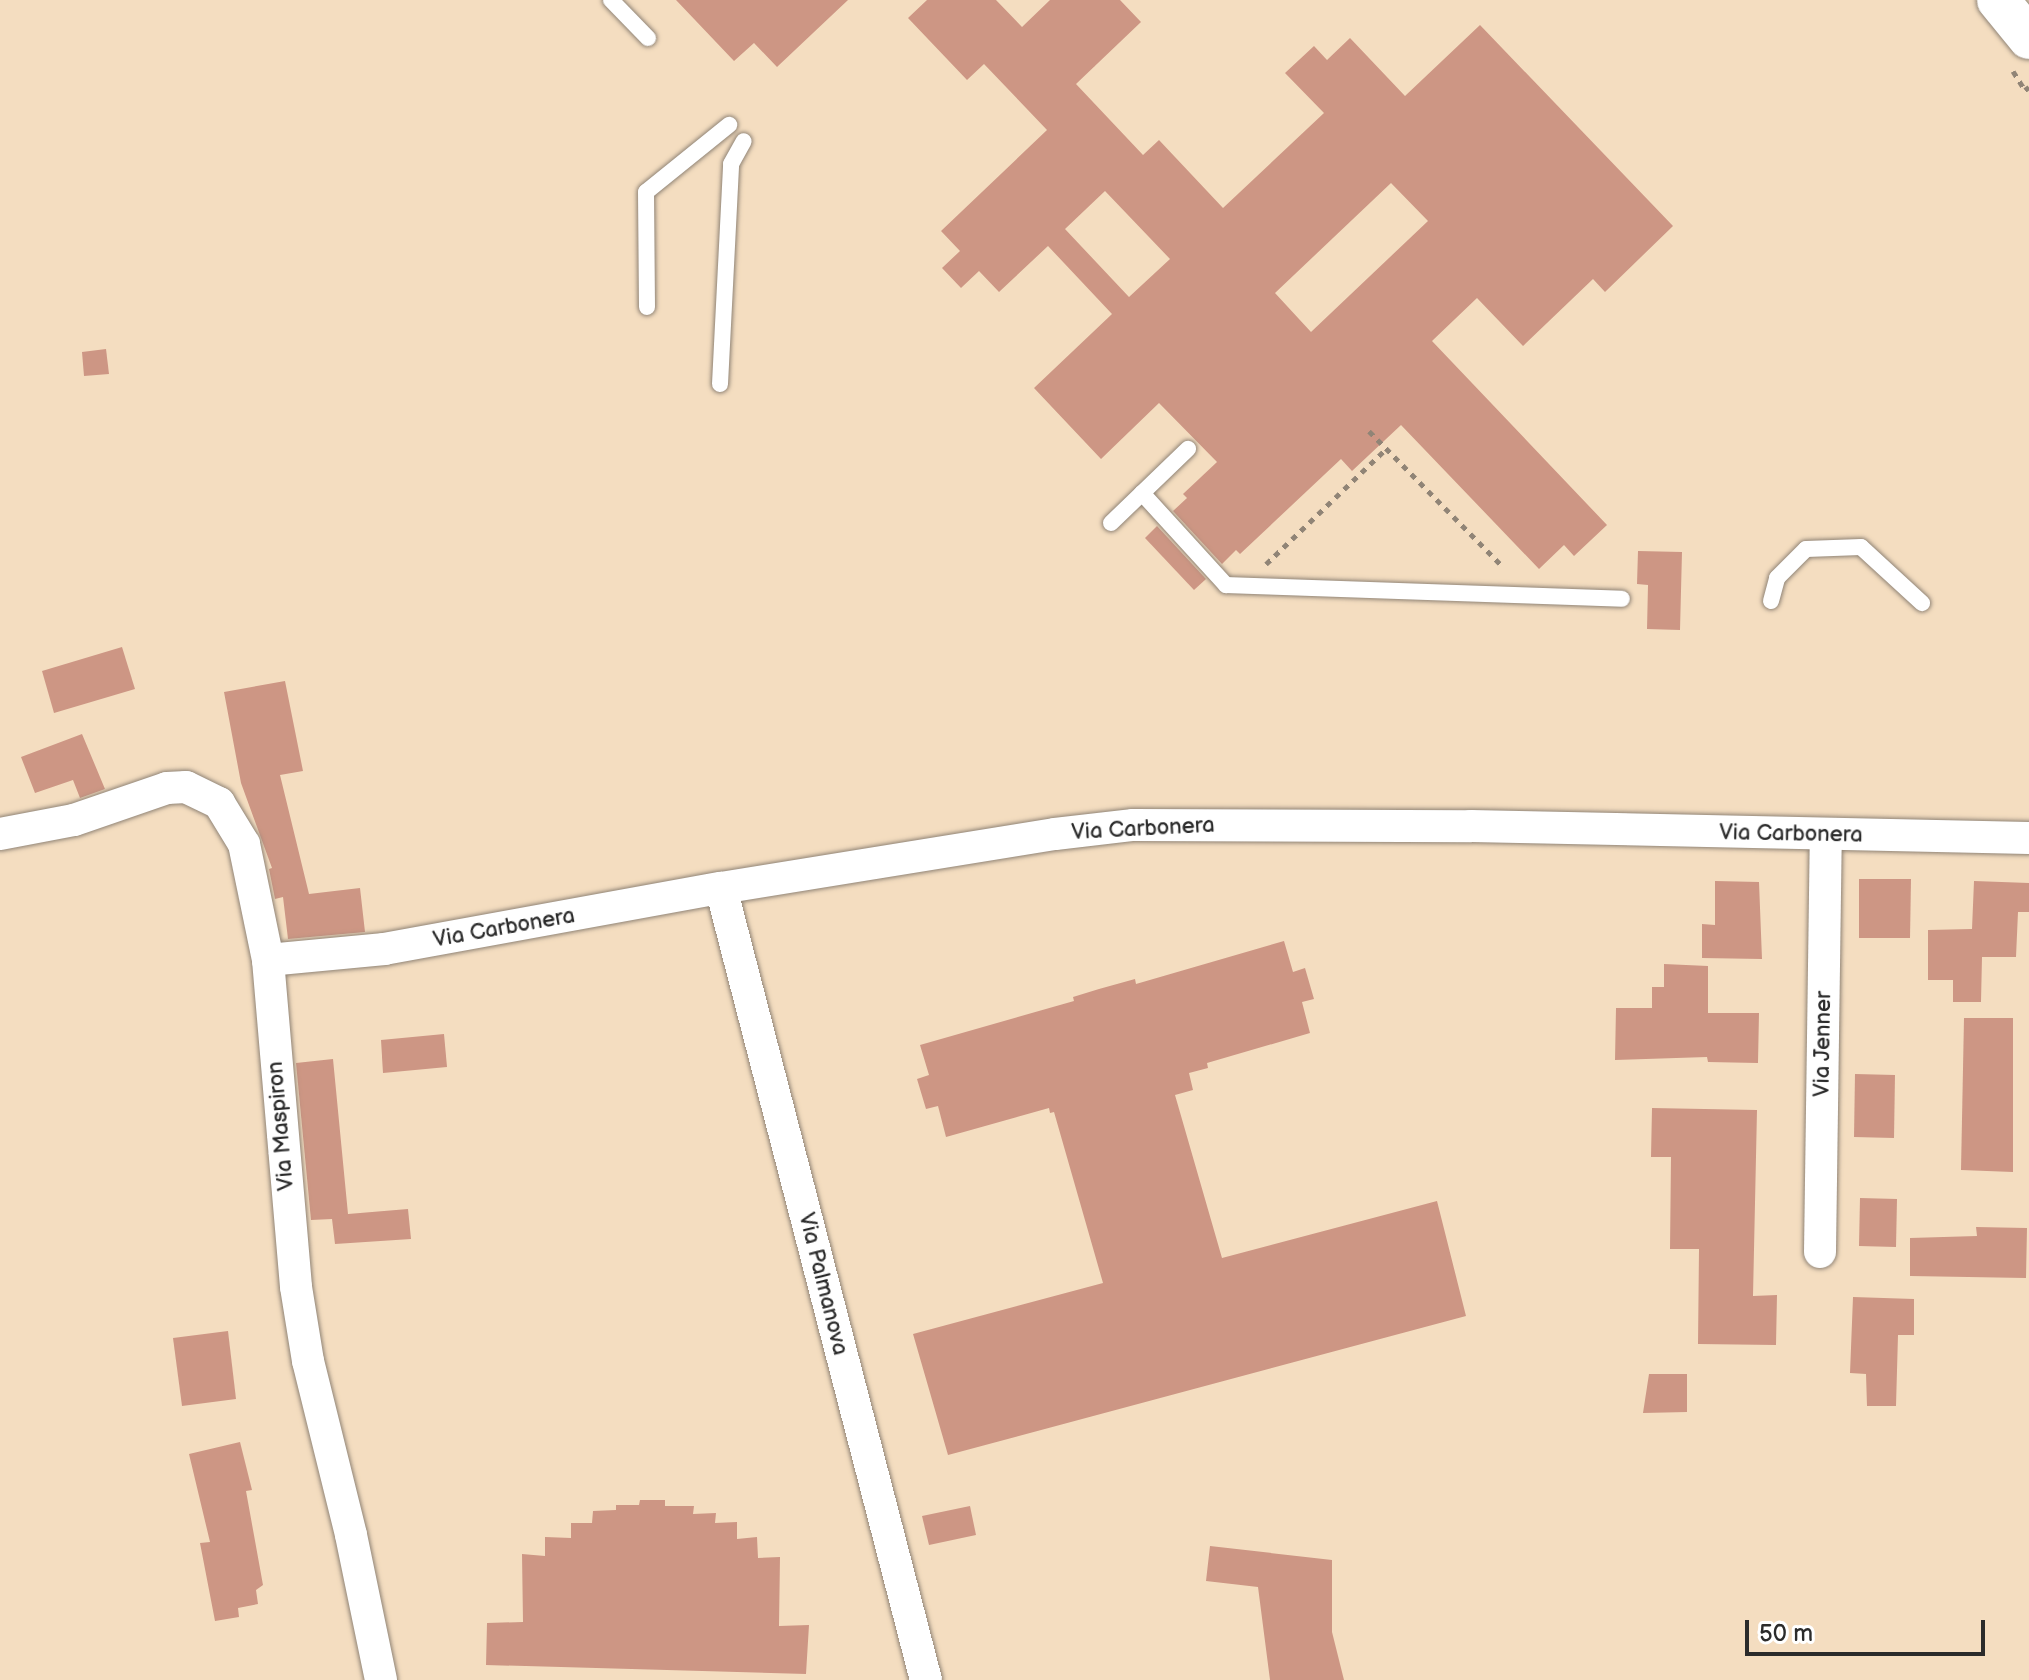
<!DOCTYPE html>
<html>
<head>
<meta charset="utf-8">
<style>
	body { margin:0 }
	#map { position:relative; width:2029px; height:1680px; overflow:hidden; background:#f4ddc0; font-family:"Balsamiq Sans",sans-serif }
	div>[style] { position:absolute }
	.building>* { inset:0; background:#cd9684 }
	.path>* { height:5px; margin-top:-2.5px; transform-origin:0; background:repeating-linear-gradient(90deg,#908476 0 6px,transparent 0 12px) }
	.roads { filter:drop-shadow(0 0 2px #908476) drop-shadow(0 0 2px #908476) }
	.service>* { height:16px; margin:-8px; padding:0 8px; transform-origin:8px; border-radius:8px; background:#fff }
	.minor>* { height:32px; margin:-16px; padding:0 16px; transform-origin:16px; border-radius:16px; background:#fff }
	.tertiary>* { height:42px; margin:-21px; padding:0 21px; transform-origin:21px; border-radius:21px; background:#fff }
	span { translate:-50% -50%; white-space:nowrap; text-align:center; line-height:1.15; -webkit-text-stroke:7px #fff; paint-order:stroke }
	.street-label { font-size:22px; color:#2b2b2b }
	.scale { position:absolute; left:1745px; top:1620px; width:240px; height:36px; box-sizing:border-box; border:4px solid #2b2b2b; border-top:0; padding-left:10px; font-size:24px; line-height:28px; white-space:nowrap; color:#2b2b2b; -webkit-text-stroke:6px #fff; paint-order:stroke }
</style>
</head>
<body>
<div id="map">
	<div class="building">
		<div style="clip-path:polygon(676px 0,848px 0,777px 67px,754px 43px,734px 61px)"></div>
		<div style="clip-path:polygon(evenodd,927px 0,996px 0,1022px 27px,1050px 0,1120px 0,1141px 22px,1076px 84px,1143px 155px,1159px 140px,1223px 208px,1324px 113px,1285px 73px,1314px 46px,1327px 60px,1350px 38px,1405px 96px,1480px 25px,1673px 226px,1605px 292px,1593px 279px,1523px 346px,1477px 298px,1432px 341px,1607px 525px,1574px 556px,1564px 545px,1539px 569px,1401px 425px,1352px 471px,1341px 459px,1240px 554px,1236px 550px,1222px 564px,1173px 511px,1187px 498px,1183px 494px,1217px 462px,1159px 403px,1101px 459px,1034px 388px,1112px 314px,1048px 246px,999px 292px,979px 271px,961px 288px,942px 268px,960px 251px,941px 231px,1047px 130px,984px 64px,967px 80px,908px 18px,927px 0,1391px 183px,1428px 221px,1311px 332px,1275px 293px,1391px 183px,927px 0,1105px 191px,1170px 259px,1129px 297px,1065px 229px,1105px 191px)"></div>
		<div style="clip-path:polygon(106px 349px,109px 374px,84px 376px,82px 352px)"></div>
		<div style="clip-path:polygon(1157px 526px,1206px 579px,1194px 590px,1145px 538px)"></div>
		<div style="clip-path:polygon(1638px 551px,1682px 552px,1680px 630px,1647px 629px,1648px 585px,1637px 584px)"></div>
		<div style="clip-path:polygon(122px 647px,135px 689px,54px 713px,42px 671px)"></div>
		<div style="clip-path:polygon(285px 681px,303px 771px,280px 775px,309px 894px,360px 888px,365px 932px,288px 939px,283px 897px,275px 899px,269px 869px,272px 868px,241px 783px,224px 692px)"></div>
		<div style="clip-path:polygon(82px 734px,105px 789px,80px 798px,73px 780px,35px 793px,21px 757px)"></div>
		<div style="clip-path:polygon(1859px 879px,1911px 879px,1910px 938px,1859px 938px)"></div>
		<div style="clip-path:polygon(1715px 881px,1759px 882px,1762px 959px,1702px 958px,1702px 924px,1715px 925px)"></div>
		<div style="clip-path:polygon(1974px 881px,2029px 883px,2029px 912px,2018px 912px,2016px 957px,1982px 957px,1981px 1002px,1953px 1002px,1953px 980px,1928px 980px,1928px 930px,1972px 929px)"></div>
		<div style="clip-path:polygon(1284px 941px,1293px 972px,1305px 968px,1314px 999px,1302px 1002px,1310px 1033px,1207px 1063px,1208px 1068px,1189px 1073px,1193px 1090px,1175px 1095px,1222px 1258px,1437px 1201px,1466px 1316px,948px 1455px,913px 1334px,1103px 1283px,1054px 1112px,1050px 1113px,1049px 1108px,946px 1137px,938px 1106px,926px 1109px,917px 1079px,929px 1075px,920px 1045px,1074px 1001px,1073px 997px,1099px 989px,1135px 979px,1136px 984px)"></div>
		<div style="clip-path:polygon(1664px 964px,1708px 966px,1708px 1013px,1759px 1013px,1758px 1063px,1708px 1062px,1707px 1057px,1615px 1060px,1616px 1008px,1652px 1008px,1652px 987px,1664px 987px)"></div>
		<div style="clip-path:polygon(1964px 1018px,2013px 1018px,2013px 1172px,1961px 1170px)"></div>
		<div style="clip-path:polygon(444px 1034px,447px 1067px,383px 1073px,381px 1040px)"></div>
		<div style="clip-path:polygon(333px 1059px,348px 1214px,408px 1209px,411px 1239px,335px 1244px,332px 1219px,311px 1220px,296px 1063px)"></div>
		<div style="clip-path:polygon(1855px 1074px,1895px 1075px,1894px 1138px,1854px 1137px)"></div>
		<div style="clip-path:polygon(1652px 1108px,1757px 1110px,1753px 1296px,1777px 1295px,1776px 1345px,1698px 1344px,1699px 1249px,1670px 1249px,1671px 1157px,1651px 1157px)"></div>
		<div style="clip-path:polygon(1860px 1198px,1897px 1199px,1896px 1247px,1859px 1246px)"></div>
		<div style="clip-path:polygon(1976px 1227px,2027px 1228px,2026px 1278px,1910px 1276px,1910px 1238px,1977px 1236px)"></div>
		<div style="clip-path:polygon(1853px 1297px,1914px 1299px,1914px 1335px,1898px 1335px,1896px 1406px,1867px 1406px,1866px 1374px,1850px 1373px)"></div>
		<div style="clip-path:polygon(228px 1331px,236px 1399px,182px 1406px,173px 1338px)"></div>
		<div style="clip-path:polygon(1649px 1374px,1687px 1374px,1687px 1412px,1643px 1413px)"></div>
		<div style="clip-path:polygon(240px 1442px,252px 1490px,246px 1491px,263px 1585px,256px 1590px,258px 1604px,238px 1608px,239px 1617px,215px 1621px,200px 1543px,210px 1542px,189px 1454px)"></div>
		<div style="clip-path:polygon(640px 1500px,665px 1500px,665px 1506px,694px 1506px,693px 1514px,716px 1513px,715px 1523px,737px 1522px,737px 1539px,757px 1537px,758px 1558px,780px 1557px,779px 1626px,809px 1625px,806px 1674px,486px 1665px,487px 1623px,523px 1622px,522px 1554px,545px 1556px,545px 1537px,571px 1538px,571px 1523px,592px 1523px,593px 1511px,616px 1510px,616px 1505px,639px 1505px)"></div>
		<div style="clip-path:polygon(970px 1506px,976px 1535px,929px 1545px,922px 1516px)"></div>
		<div style="clip-path:polygon(1210px 1546px,1332px 1560px,1332px 1632px,1344px 1680px,1270px 1680px,1258px 1587px,1206px 1581px)"></div>
	</div>
	<div class="path">
		<div style="left:2013px;top:71px;width:22px;rotate:58deg"></div>
		<div style="left:2025px;top:90px;width:5px;rotate:-37deg"></div>
		<div style="left:1369px;top:431px;width:188px;rotate:45.4deg"></div>
		<div style="left:1266px;top:564px;width:168px;rotate:-43.8deg"></div>
	</div>
	<div class="roads">
		<div class="service">
			<div style="left:611px;top:0;width:53px;rotate:45.8deg"></div>
			<div style="left:647px;top:307px;width:115px;rotate:-90.5deg"></div>
			<div style="left:646px;top:192px;width:107px;rotate:-38.9deg"></div>
			<div style="left:720px;top:384px;width:220px;rotate:-87.1deg"></div>
			<div style="left:731px;top:164px;width:26px;rotate:-61deg"></div>
			<div style="left:1142px;top:493px;width:125px;rotate:47.6deg"></div>
			<div style="left:1226px;top:585px;width:396px;rotate:2deg"></div>
			<div style="left:1111px;top:523px;width:107px;rotate:-43.9deg"></div>
			<div style="left:1771px;top:601px;width:24px;rotate:-75deg"></div>
			<div style="left:1777px;top:578px;width:41px;rotate:-45deg"></div>
			<div style="left:1806px;top:549px;width:55px;rotate:-2.1deg"></div>
			<div style="left:1861px;top:547px;width:83px;rotate:42.6deg"></div>
		</div>
		<div class="minor">
			<div style="left:0;top:834px;width:75px;rotate:-10.7deg"></div>
			<div style="left:74px;top:820px;width:98px;rotate:-19deg"></div>
			<div style="left:167px;top:788px;width:19px;rotate:-3deg"></div>
			<div style="left:186px;top:787px;width:37px;rotate:26deg"></div>
			<div style="left:219px;top:803px;width:48px;rotate:58.6deg"></div>
			<div style="left:244px;top:844px;width:118px;rotate:78.3deg"></div>
			<div style="left:268px;top:960px;width:328px;rotate:85.1deg"></div>
			<div style="left:296px;top:1287px;width:75px;rotate:80.8deg"></div>
			<div style="left:308px;top:1361px;width:179px;rotate:76.1deg"></div>
			<div style="left:351px;top:1535px;width:148px;rotate:78.3deg"></div>
			<div style="left:721px;top:888px;width:818px;rotate:75.49deg"></div>
			<div style="left:268px;top:960px;width:117px;rotate:-5.4deg"></div>
			<div style="left:384px;top:949px;width:342px;rotate:-10.3deg"></div>
			<div style="left:721px;top:888px;width:338px;rotate:-9.2deg"></div>
			<div style="left:1055px;top:834px;width:79px;rotate:-6.6deg"></div>
			<div style="left:1133px;top:825px;width:338px;rotate:0.2deg"></div>
			<div style="left:1471px;top:826px;width:558px;rotate:1.23deg"></div>
			<div style="left:1820px;top:1252px;width:416px;rotate:-89.2deg"></div>
		</div>
		<div class="tertiary">
			<div style="left:1998px;top:0;width:49px;rotate:50.8deg"></div>
		</div>
	</div>
	<div class="street-label">
		<span style="left:1143px;top:829px;rotate:-3deg">Via Carbonera</span>
		<span style="left:1791px;top:834px;rotate:1deg">Via Carbonera</span>
		<span style="left:504px;top:928px;rotate:-10deg">Via Carbonera</span>
		<span style="left:1823px;top:1044px;rotate:-89deg">Via Jenner</span>
		<span style="left:281px;top:1126px;rotate:-95deg">Via Maspiron</span>
		<span style="left:823px;top:1284px;rotate:76deg">Via Palmanova</span>
	</div>
	<div class="scale">50 m</div>
</div>
</body>
</html>
